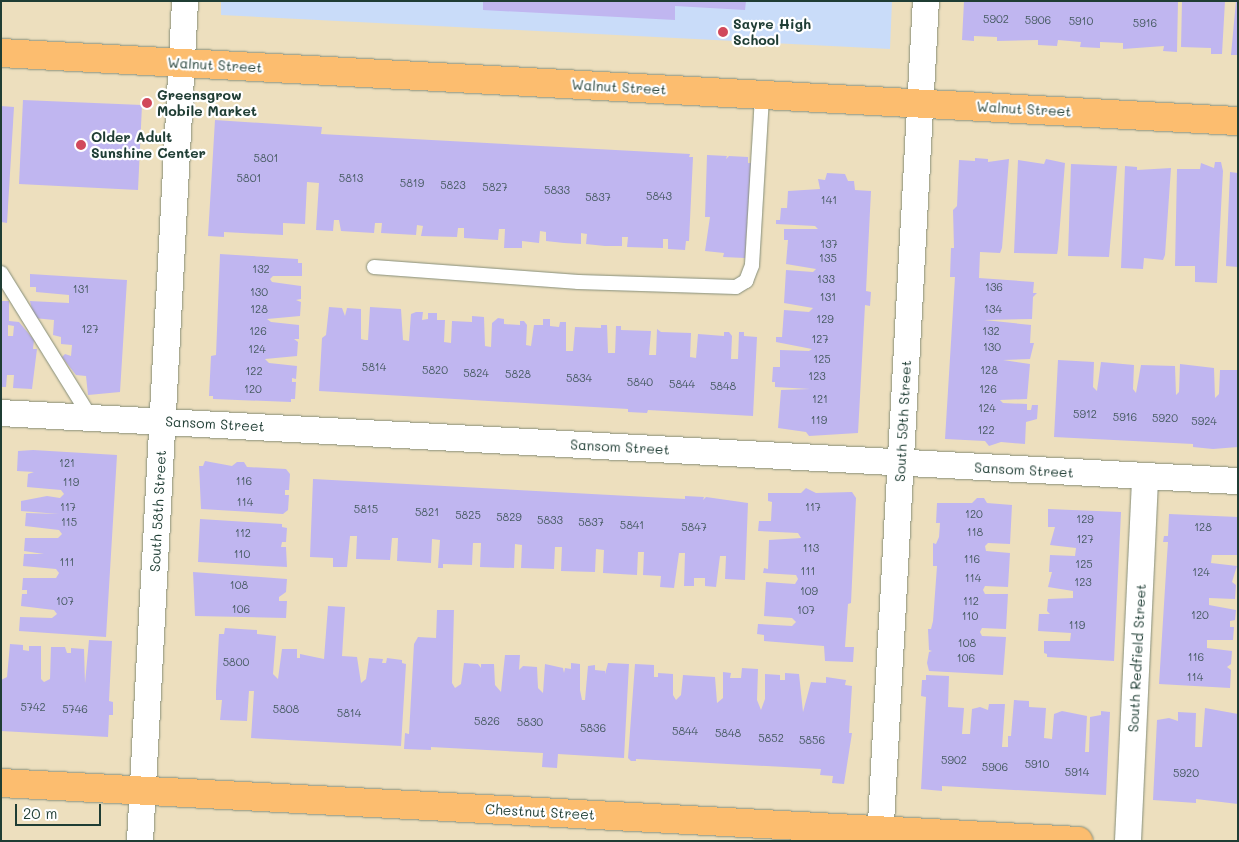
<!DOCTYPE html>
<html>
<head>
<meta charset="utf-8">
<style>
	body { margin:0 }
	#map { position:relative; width:1239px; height:842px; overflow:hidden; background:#eddfbe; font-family:Mali,sans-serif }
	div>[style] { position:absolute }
	.built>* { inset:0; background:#c9dcf9 }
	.building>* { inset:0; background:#c0b6f0 }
	.roads { filter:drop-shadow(0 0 1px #868e79) drop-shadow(0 0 1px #868e79) }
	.lane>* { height:14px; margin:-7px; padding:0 7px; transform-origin:7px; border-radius:7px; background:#fff }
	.street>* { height:26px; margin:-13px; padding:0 13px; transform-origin:13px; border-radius:13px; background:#fff }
	.primary>* { height:28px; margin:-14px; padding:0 14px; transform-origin:14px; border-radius:14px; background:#fcbd6f }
	.dots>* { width:14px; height:14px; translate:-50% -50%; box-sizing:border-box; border:2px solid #fff; border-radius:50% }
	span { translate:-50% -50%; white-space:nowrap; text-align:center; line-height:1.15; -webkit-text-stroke:4.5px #fff; paint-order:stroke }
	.number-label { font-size:11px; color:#475b63 }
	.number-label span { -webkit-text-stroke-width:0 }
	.poi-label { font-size:14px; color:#1f3d34; font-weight:700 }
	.left { translate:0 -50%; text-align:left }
	.street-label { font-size:14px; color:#1f3d34 }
	.frame { position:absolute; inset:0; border:2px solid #1f3d34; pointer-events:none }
	.scale { position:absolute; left:15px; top:804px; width:86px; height:22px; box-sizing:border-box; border:2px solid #1f3d34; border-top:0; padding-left:6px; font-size:15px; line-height:18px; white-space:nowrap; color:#1f3d34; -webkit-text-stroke:4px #fff; paint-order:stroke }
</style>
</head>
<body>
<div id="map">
	<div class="built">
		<div style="clip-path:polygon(221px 1px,892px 1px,890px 49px,221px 15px)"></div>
	</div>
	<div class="building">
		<div style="clip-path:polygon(483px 1px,746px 1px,745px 10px,675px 6px,675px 20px,483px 10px)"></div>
		<div style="clip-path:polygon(964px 1px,1178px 1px,1177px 52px,1163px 51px,1164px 46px,1123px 49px,1123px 43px,1100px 42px,1100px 48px,1080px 47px,1081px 42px,1058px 40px,1057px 46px,1038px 45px,1038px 40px,997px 41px,997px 37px,974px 36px,974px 41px,962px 40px)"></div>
		<div style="clip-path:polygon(1182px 1px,1225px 1px,1222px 54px,1211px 54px,1211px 48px,1181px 47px)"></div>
		<div style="clip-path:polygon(1236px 1px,1238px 1px,1238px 55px,1231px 55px)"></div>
		<div style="clip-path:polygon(23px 100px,142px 105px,138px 190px,19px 184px)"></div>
		<div style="clip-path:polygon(1px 106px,14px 107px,7px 223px,1px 222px)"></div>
		<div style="clip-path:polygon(215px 120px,322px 127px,321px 134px,690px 154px,689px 157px,693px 157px,689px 241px,686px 241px,685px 250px,668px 249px,668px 239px,663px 239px,663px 248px,627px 247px,628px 237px,622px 237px,622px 246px,605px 246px,586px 244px,587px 234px,581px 233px,581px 244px,564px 243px,546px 241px,546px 232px,540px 231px,539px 243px,522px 241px,522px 248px,504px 248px,505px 229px,499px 229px,498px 240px,464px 238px,464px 228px,458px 228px,457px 237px,421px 236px,423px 226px,417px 225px,416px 235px,381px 233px,382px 223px,375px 223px,374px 233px,341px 231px,339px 220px,334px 220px,333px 231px,316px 230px,319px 183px,307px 182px,305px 224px,283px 223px,283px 235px,224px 232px,224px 237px,208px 236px)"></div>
		<div style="clip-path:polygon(707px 155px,727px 156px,726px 159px,729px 156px,748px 157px,748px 163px,751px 163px,745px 258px,723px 257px,724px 253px,705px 251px,710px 217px,705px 217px)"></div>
		<div style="clip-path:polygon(975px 158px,988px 159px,988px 162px,1009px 159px,1002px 248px,1000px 253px,980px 252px,979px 278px,1034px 282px,1033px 293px,1037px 293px,1033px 297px,1032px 319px,984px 320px,1031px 325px,1030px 343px,1034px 343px,1030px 359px,1003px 360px,1030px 364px,1027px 399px,1000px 400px,1003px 403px,1027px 404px,1027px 410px,1031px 410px,1032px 405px,1038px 405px,1037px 419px,1026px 422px,1025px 444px,1001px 442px,989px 446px,985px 441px,945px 439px,955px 277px,950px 277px,951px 248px,954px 248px,953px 210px,957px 206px,959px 160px,975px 161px)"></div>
		<div style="clip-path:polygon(1046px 159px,1065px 163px,1058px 249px,1057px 254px,1014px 253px,1018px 160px,1044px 164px)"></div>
		<div style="clip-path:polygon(1215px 162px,1221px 162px,1223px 171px,1217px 283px,1195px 282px,1195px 266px,1175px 266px,1177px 169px,1200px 169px,1201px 163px,1214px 168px)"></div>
		<div style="clip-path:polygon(1071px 164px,1117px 166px,1109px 257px,1068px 256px)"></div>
		<div style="clip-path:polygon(1125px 166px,1137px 167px,1137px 170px,1171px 168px,1165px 255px,1163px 260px,1144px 258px,1143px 269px,1121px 268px)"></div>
		<div style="clip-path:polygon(1230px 172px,1238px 173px,1238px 267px,1226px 266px)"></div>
		<div style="clip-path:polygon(827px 173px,845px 174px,848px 181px,854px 181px,855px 190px,871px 191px,866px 291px,871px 292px,870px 306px,865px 305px,858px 433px,809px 436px,806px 432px,778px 428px,781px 390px,810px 389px,775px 387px,775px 382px,772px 382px,773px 367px,780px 367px,780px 350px,809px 351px,812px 349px,776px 342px,776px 337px,782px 337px,784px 310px,809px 312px,813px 308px,784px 303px,786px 270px,813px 272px,816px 269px,786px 264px,788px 240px,784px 240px,784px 229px,818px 229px,815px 226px,776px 224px,776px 220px,780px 220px,781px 208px,787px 208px,788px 191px,820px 189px,818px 179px,825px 180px)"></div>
		<div style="clip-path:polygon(220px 254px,298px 259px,298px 263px,302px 263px,302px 276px,273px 276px,270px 279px,272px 282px,301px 286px,301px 299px,296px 300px,301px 302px,300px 316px,267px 319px,271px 322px,299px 325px,299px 339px,294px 339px,298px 342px,297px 356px,265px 359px,269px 363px,297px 366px,296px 379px,292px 378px,292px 382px,296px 382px,295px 399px,291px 399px,291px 402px,213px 399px,213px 396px,209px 396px,211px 356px,216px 355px)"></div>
		<div style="clip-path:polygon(30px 274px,127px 280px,120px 392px,88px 395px,86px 376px,76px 375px,62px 357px,65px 354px,71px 356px,72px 345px,61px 344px,61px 337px,53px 335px,54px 320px,34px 318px,30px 301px,69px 303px,69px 295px,36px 292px,36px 287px,30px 287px)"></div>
		<div style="clip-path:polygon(evenodd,1px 301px,9px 301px,9px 321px,19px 322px,34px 340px,33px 349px,37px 349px,32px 389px,13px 388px,14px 375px,7px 375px,6px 387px,1px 387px,1px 301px,8px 325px,14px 326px,13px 336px,8px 336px,8px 325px)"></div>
		<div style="clip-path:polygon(329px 307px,342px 308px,345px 316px,347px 308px,361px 309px,361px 339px,365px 340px,368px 340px,370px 307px,401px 309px,403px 340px,409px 341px,411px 314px,416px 312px,423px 312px,422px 320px,428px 319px,428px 313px,437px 313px,437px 320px,445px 320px,444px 342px,451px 343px,452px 321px,472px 322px,472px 316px,484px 317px,485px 346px,491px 347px,492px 323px,498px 318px,504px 319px,504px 324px,520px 325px,520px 321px,524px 321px,527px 325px,526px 345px,531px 346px,534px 325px,543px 325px,543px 319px,550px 319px,550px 326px,559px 327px,560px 322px,566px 322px,566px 351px,573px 351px,575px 327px,601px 328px,601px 325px,607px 325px,608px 353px,615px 353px,616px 326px,621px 326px,621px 330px,651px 331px,649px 355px,656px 355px,657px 329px,661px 332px,691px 333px,690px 357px,696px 358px,698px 334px,724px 336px,724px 332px,729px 332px,732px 336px,731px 359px,738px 359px,739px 332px,744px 332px,744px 336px,757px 337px,753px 416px,648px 410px,647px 413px,628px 412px,628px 409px,319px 391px,322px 338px,326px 335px)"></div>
		<div style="clip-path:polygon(1058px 360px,1094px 362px,1093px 387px,1097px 391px,1101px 362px,1134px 365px,1133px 389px,1136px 393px,1141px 365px,1175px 366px,1176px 395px,1179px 392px,1180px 364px,1214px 368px,1215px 398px,1219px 394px,1220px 370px,1238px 370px,1238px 447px,1213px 449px,1193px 447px,1193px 444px,1054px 437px)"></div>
		<div style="clip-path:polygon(33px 450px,117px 455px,106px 637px,19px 631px,20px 617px,52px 618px,57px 614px,54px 610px,21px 606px,22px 594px,27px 594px,27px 590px,22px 590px,23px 578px,56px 578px,59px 573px,56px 569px,23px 566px,24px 554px,44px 554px,24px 551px,25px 538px,58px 538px,62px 534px,59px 530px,25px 526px,26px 513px,59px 514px,21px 511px,21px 501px,47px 496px,60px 498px,64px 494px,61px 490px,27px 487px,28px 474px,34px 472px,17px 471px,18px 451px)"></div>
		<div style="clip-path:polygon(205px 461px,232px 466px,237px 462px,244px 462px,247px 467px,286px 469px,290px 474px,289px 490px,285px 490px,285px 495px,289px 495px,288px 510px,283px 514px,201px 509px,199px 466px,203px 466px)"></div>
		<div style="clip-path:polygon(313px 479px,685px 499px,685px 496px,704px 497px,703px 500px,706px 497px,748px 503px,745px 580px,725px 579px,726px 556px,720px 556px,716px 587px,705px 586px,705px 578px,694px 578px,694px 586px,684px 586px,685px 553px,679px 553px,674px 588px,660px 587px,661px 576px,643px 575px,644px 552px,638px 552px,637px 575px,603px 573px,604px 550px,596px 549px,595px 572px,561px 571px,562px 547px,555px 547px,554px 569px,521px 568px,522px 545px,515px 544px,514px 568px,480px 567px,481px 543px,473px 543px,472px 565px,443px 564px,443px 568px,438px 568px,440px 540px,432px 539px,431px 563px,397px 561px,398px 538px,392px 538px,390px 560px,356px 559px,357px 536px,350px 536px,347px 567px,333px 567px,333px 558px,310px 557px)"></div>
		<div style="clip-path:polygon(806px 488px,816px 493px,852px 492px,856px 498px,851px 603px,848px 604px,845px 647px,854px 647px,853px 662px,825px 661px,824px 646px,764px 641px,764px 635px,757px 634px,758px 624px,792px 626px,796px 622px,792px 618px,764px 616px,766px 582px,795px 584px,798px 579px,796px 575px,763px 573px,764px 568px,768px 569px,769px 540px,801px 538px,798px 533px,758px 531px,759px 521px,771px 521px,772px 502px,768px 501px,768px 493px,801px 493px)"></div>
		<div style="clip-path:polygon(977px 498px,984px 498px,987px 503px,1012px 505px,1010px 544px,988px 543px,985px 546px,986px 551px,1010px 553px,1008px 587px,985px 586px,983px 590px,985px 594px,1008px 594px,1006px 629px,982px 628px,980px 632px,982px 636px,1006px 637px,1003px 675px,929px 671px,927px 663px,929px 652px,932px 651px,929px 650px,928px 629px,931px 629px,933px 621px,937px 566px,933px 566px,933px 543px,936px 544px,939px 537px,940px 523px,936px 523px,937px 503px,972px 503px)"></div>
		<div style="clip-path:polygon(1048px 509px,1121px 512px,1114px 661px,1047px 657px,1047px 654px,1044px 653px,1044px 641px,1070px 641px,1071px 633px,1038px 631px,1039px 614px,1050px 614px,1047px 611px,1048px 599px,1073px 598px,1073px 591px,1048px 587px,1052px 572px,1049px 572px,1050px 555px,1075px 556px,1076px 548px,1050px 545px,1055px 527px,1048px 527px)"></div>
		<div style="clip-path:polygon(1169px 514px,1238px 517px,1237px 555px,1212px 555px,1211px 563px,1237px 566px,1232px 582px,1236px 585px,1235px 599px,1209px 598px,1209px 605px,1236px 610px,1235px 620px,1230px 621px,1230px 627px,1234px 627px,1233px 640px,1207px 640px,1207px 648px,1232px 651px,1231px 664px,1227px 667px,1231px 670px,1230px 688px,1159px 684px,1167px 556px,1168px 542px,1163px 542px,1164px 536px,1168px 536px)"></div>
		<div style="clip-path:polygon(200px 519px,282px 524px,282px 527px,287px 528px,286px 542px,282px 542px,281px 547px,286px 547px,287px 567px,198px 562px)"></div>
		<div style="clip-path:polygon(193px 572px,287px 579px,286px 592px,279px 597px,279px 601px,287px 601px,286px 618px,195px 616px)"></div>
		<div style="clip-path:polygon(328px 606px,345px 607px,342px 656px,357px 657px,361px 683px,366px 679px,369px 658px,383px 659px,382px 663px,386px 663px,387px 658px,402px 660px,402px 663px,406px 664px,401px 746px,251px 738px,254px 691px,249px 691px,247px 721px,220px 720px,222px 700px,216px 700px,216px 690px,219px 634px,224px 634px,225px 628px,257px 630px,257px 634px,276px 636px,273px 674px,278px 679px,282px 649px,297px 649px,297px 658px,300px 658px,300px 654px,324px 659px)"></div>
		<div style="clip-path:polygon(437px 610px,454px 610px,452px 683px,455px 688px,461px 684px,464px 663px,478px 664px,481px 668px,481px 664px,494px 664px,495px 685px,501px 692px,505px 655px,520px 655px,519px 670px,523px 666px,537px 667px,538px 688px,543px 693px,545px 664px,563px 668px,564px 673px,565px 668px,571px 669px,571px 663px,580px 664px,580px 690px,582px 700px,585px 700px,588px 666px,595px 665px,595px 670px,605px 671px,605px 674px,608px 663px,629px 664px,624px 758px,558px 754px,557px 768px,542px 767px,543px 753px,431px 747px,431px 750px,404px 749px,405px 733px,409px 734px,414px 644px,418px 637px,436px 638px)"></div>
		<div style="clip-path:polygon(89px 640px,112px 641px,109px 701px,113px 702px,113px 715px,109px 715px,108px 737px,1px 731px,1px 680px,7px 677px,10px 644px,23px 645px,23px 650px,29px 651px,29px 646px,41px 646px,41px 679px,44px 682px,50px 679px,51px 647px,65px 647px,67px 653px,71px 653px,71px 648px,84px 649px,85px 683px)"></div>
		<div style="clip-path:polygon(635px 664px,654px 665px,654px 677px,658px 677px,658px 673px,673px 674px,673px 695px,676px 700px,681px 695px,683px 675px,715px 677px,717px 703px,723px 698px,723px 672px,731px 673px,730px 678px,741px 678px,742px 668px,758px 669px,757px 700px,761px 710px,765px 699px,765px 674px,780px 675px,780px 680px,785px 680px,785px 673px,799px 674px,803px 712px,811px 682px,826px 683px,826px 677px,846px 680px,845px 685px,852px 686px,849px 733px,852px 733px,844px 784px,832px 783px,833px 776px,820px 775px,821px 769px,636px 759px,636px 761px,631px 761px,628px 758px)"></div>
		<div style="clip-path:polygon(926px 675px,949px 676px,948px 707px,964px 708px,962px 734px,970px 734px,972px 709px,980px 707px,988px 710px,989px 704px,1005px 704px,1002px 747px,1008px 747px,1008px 736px,1011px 736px,1014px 700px,1029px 701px,1029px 707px,1046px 708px,1044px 738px,1052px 739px,1054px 714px,1062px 711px,1087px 716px,1085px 752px,1089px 752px,1090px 717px,1101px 715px,1101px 711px,1110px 712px,1106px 795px,942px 786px,942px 791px,921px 789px,926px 697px,921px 696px,922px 680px,926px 680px)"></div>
		<div style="clip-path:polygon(1205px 708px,1238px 714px,1238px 804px,1196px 799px,1196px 803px,1153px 800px,1157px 720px,1169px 718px,1178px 721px,1178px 712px,1196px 713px,1195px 747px,1202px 747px)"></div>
	</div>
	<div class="roads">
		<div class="lane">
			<div style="left:374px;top:267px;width:205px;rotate:4.2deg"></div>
			<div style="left:578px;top:282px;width:158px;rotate:1.8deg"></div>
			<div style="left:736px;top:287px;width:12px;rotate:-31deg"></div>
			<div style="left:746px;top:281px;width:17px;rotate:-69deg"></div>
			<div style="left:752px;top:265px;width:170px;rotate:-86.6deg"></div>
			<div style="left:1px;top:273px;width:171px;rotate:58.2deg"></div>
		</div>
		<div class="street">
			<div style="left:1px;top:413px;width:1239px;rotate:3.15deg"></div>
			<div style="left:140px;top:841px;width:841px;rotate:-86.93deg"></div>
			<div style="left:880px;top:841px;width:841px;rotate:-86.87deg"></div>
			<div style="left:1128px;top:841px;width:365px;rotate:-87.3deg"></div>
		</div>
		<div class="primary">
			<div style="left:1px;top:53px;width:1239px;rotate:3.15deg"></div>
			<div style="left:1px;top:783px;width:1079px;rotate:3.08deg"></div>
		</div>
	</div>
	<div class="dots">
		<div style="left:723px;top:32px;background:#d1495b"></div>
		<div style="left:147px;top:103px;background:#d1495b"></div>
		<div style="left:81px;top:145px;background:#d1495b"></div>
	</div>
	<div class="number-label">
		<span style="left:996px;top:19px">5902</span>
		<span style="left:1038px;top:20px">5906</span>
		<span style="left:1081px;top:21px">5910</span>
		<span style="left:1145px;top:23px">5916</span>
		<span style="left:266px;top:158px">5801</span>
		<span style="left:249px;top:178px">5801</span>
		<span style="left:351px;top:178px">5813</span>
		<span style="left:412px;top:183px">5819</span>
		<span style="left:453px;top:185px">5823</span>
		<span style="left:495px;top:187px">5827</span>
		<span style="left:557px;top:190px">5833</span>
		<span style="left:659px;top:196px">5843</span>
		<span style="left:598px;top:197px">5837</span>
		<span style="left:829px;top:200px">141</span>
		<span style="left:829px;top:244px">137</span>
		<span style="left:828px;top:258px">135</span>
		<span style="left:261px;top:269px">132</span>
		<span style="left:826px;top:279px">133</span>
		<span style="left:994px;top:287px">136</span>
		<span style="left:81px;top:289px">131</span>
		<span style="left:259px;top:292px">130</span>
		<span style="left:828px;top:297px">131</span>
		<span style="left:259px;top:309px">128</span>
		<span style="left:993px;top:309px">134</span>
		<span style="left:825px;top:319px">129</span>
		<span style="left:90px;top:329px">127</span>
		<span style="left:258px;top:331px">126</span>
		<span style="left:991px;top:331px">132</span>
		<span style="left:820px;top:339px">127</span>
		<span style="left:992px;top:347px">130</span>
		<span style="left:257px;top:349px">124</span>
		<span style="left:822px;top:359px">125</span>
		<span style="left:374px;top:367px">5814</span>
		<span style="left:435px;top:370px">5820</span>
		<span style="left:989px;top:370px">128</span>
		<span style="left:254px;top:371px">122</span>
		<span style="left:476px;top:373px">5824</span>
		<span style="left:518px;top:374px">5828</span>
		<span style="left:817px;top:376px">123</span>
		<span style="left:579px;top:378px">5834</span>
		<span style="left:640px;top:382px">5840</span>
		<span style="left:682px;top:384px">5844</span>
		<span style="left:723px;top:386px">5848</span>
		<span style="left:253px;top:389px">120</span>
		<span style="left:988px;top:389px">126</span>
		<span style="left:820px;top:399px">121</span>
		<span style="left:987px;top:408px">124</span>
		<span style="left:1085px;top:414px">5912</span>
		<span style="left:1125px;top:417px">5916</span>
		<span style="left:1165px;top:418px">5920</span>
		<span style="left:819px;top:420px">119</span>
		<span style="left:1204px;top:421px">5924</span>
		<span style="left:986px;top:430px">122</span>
		<span style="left:67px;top:463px">121</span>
		<span style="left:244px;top:481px">116</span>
		<span style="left:71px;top:482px">119</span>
		<span style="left:245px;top:502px">114</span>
		<span style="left:68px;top:507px">117</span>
		<span style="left:813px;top:507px">117</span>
		<span style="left:366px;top:509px">5815</span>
		<span style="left:427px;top:512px">5821</span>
		<span style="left:974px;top:514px">120</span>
		<span style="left:468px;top:515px">5825</span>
		<span style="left:509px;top:517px">5829</span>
		<span style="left:1085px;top:519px">129</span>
		<span style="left:550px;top:520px">5833</span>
		<span style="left:69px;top:522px">115</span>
		<span style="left:591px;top:522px">5837</span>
		<span style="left:632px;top:525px">5841</span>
		<span style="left:694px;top:527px">5847</span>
		<span style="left:1203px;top:527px">128</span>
		<span style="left:975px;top:532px">118</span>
		<span style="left:243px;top:533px">112</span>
		<span style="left:1085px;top:539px">127</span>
		<span style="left:811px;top:548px">113</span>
		<span style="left:242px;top:554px">110</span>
		<span style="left:972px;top:559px">116</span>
		<span style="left:67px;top:562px">111</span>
		<span style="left:1084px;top:564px">125</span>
		<span style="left:808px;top:571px">111</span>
		<span style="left:1201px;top:572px">124</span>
		<span style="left:973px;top:578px">114</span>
		<span style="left:1083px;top:582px">123</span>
		<span style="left:239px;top:585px">108</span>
		<span style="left:809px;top:591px">109</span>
		<span style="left:65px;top:601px">107</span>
		<span style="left:971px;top:601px">112</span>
		<span style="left:241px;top:609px">106</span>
		<span style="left:806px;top:610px">107</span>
		<span style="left:1200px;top:615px">120</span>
		<span style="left:970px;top:616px">110</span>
		<span style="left:1077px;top:625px">119</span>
		<span style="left:967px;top:643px">108</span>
		<span style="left:1196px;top:657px">116</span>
		<span style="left:966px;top:658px">106</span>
		<span style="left:236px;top:662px">5800</span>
		<span style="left:1195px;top:677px">114</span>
		<span style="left:33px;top:707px">5742</span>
		<span style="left:75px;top:709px">5746</span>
		<span style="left:286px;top:709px">5808</span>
		<span style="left:349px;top:713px">5814</span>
		<span style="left:487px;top:721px">5826</span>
		<span style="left:530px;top:722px">5830</span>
		<span style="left:593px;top:728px">5836</span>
		<span style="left:685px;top:731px">5844</span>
		<span style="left:728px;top:733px">5848</span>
		<span style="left:771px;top:738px">5852</span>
		<span style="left:812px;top:740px">5856</span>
		<span style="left:954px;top:760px">5902</span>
		<span style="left:1037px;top:764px">5910</span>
		<span style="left:995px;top:767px">5906</span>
		<span style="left:1077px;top:772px">5914</span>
		<span style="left:1186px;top:773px">5920</span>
	</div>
	<div class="poi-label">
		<span class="left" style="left:733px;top:32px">Sayre High<br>School</span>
		<span class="left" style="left:157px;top:103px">Greensgrow<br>Mobile Market</span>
		<span class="left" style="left:91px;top:145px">Older Adult<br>Sunshine Center</span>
	</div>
	<div class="street-label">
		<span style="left:215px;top:65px;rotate:3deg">Walnut Street</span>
		<span style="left:619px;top:87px;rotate:3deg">Walnut Street</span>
		<span style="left:1024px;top:109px;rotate:3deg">Walnut Street</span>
		<span style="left:903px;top:421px;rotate:-87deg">South 59th Street</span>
		<span style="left:215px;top:424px;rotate:3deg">Sansom Street</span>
		<span style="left:620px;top:447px;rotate:3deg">Sansom Street</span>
		<span style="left:1024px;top:470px;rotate:3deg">Sansom Street</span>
		<span style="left:158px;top:511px;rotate:-87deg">South 58th Street</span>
		<span style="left:1137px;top:658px;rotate:-87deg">South Redfield Street</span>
		<span style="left:540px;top:812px;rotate:3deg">Chestnut Street</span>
	</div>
	<div class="frame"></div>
	<div class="scale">20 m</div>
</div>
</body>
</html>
